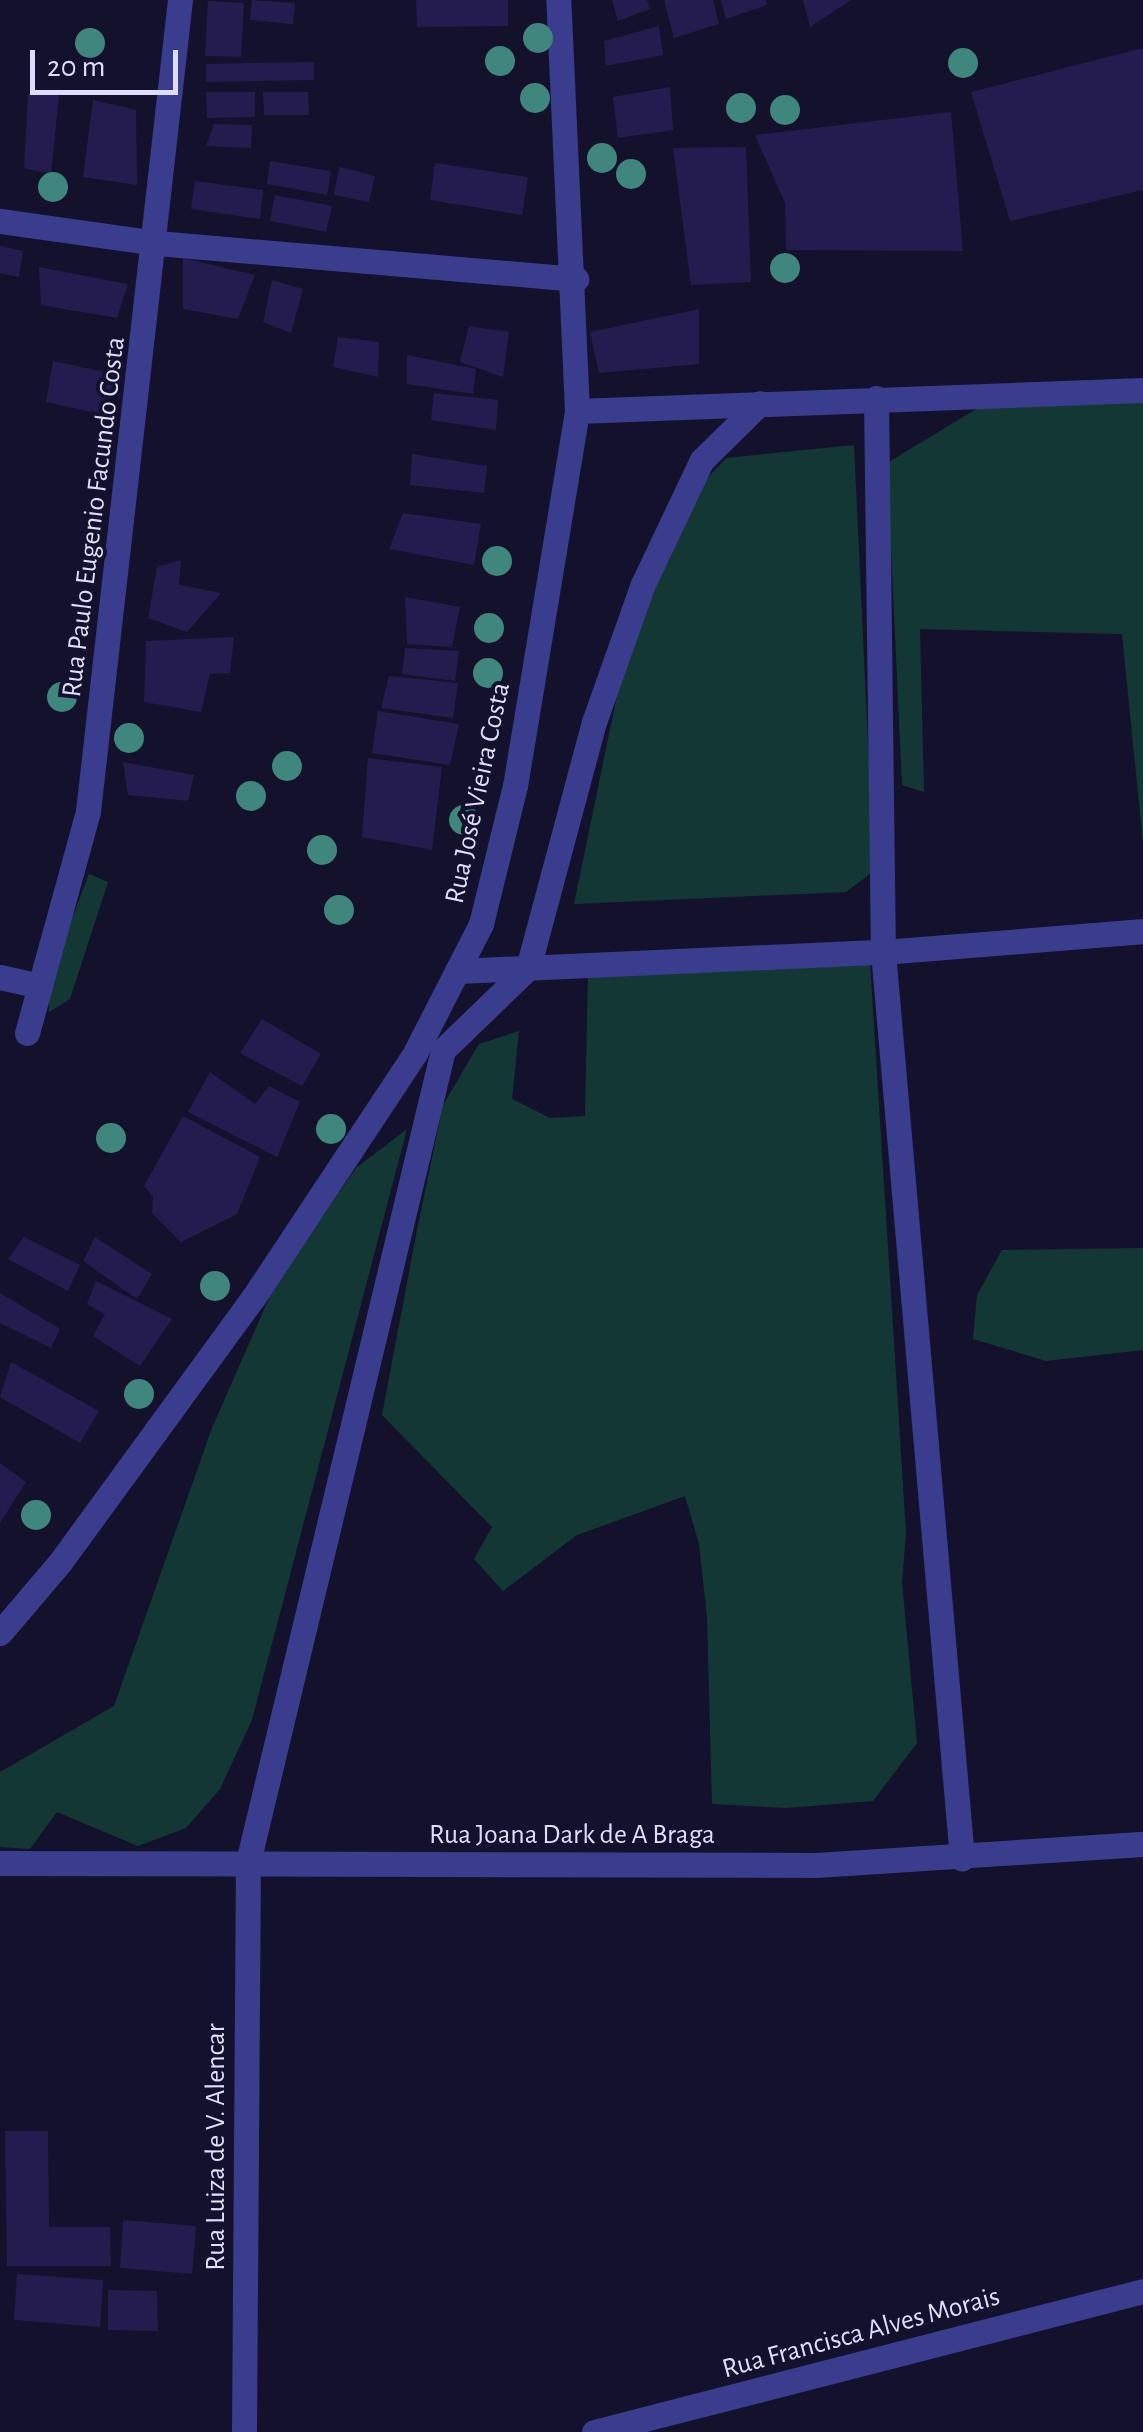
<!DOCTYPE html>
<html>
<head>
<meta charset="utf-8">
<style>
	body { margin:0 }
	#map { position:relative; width:1143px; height:2432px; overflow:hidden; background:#14112d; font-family:"Alegreya Sans",sans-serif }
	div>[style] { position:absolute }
	.green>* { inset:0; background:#133834 }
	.building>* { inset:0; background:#241c4f }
	.minor>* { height:25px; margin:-12.5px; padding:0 12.5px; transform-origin:12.5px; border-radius:12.5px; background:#3a3c8e }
	.trees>* { width:30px; height:30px; margin:-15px; border-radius:50%; background:#3f867c }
	span { translate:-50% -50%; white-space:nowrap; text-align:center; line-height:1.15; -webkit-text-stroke:8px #14112d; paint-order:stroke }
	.street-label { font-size:28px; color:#dfddff }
	.scale { position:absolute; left:30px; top:50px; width:148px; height:45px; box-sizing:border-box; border:5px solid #dfddff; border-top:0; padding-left:12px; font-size:30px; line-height:35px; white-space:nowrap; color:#dfddff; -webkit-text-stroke:8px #14112d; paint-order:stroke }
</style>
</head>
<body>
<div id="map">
	<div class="green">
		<div style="clip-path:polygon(993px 399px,1143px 401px,1143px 843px,1122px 634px,920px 629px,924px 792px,902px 785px,887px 463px)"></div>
		<div style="clip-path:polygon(854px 445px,874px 871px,846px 892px,574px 904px,627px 647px,697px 489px,726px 458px)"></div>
		<div style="clip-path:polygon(89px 874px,108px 882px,70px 999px,49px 1012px,49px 979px)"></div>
		<div style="clip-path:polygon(870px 962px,906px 1533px,902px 1582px,917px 1743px,873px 1801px,786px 1808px,712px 1804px,707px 1617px,699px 1544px,685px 1496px,577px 1535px,503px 1591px,474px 1559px,492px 1527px,382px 1415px,417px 1230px,443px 1105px,479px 1044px,519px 1031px,512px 1099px,550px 1118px,585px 1116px,588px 972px)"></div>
		<div style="clip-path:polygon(407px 1129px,252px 1720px,220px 1789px,186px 1828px,138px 1846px,57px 1812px,30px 1849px,0 1847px,0 1772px,114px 1706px,212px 1428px,273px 1289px,356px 1168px)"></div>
		<div style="clip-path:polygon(1143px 1248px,1143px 1350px,1046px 1361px,973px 1339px,977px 1295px,1002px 1250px)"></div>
	</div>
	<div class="building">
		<div style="clip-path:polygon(252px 0,295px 3px,293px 24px,250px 20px)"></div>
		<div style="clip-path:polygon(416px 0,508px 0,508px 26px,417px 27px)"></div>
		<div style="clip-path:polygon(612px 0,647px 0,650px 9px,618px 21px)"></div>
		<div style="clip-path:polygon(664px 0,713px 0,719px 24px,674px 38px)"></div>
		<div style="clip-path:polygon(721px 0,766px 0,767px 5px,726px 19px)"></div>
		<div style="clip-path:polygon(803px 0,851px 0,810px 27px)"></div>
		<div style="clip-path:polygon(208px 1px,244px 3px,241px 57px,205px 56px)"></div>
		<div style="clip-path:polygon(659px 26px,663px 55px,606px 66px,604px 41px)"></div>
		<div style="clip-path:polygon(1143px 48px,1143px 190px,1010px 221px,971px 92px)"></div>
		<div style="clip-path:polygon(314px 62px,314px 80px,206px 82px,206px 64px)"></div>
		<div style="clip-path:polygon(670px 87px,673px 130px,618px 138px,613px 97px)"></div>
		<div style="clip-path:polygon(206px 92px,255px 92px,255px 117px,207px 118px)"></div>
		<div style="clip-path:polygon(263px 92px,308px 92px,309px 115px,264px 115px)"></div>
		<div style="clip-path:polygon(28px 94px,59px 95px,51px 174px,24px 168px)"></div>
		<div style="clip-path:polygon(93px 100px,136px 110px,137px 185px,83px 177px)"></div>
		<div style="clip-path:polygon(951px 112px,963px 251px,786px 250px,785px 203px,755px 135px)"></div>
		<div style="clip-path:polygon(214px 124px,252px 125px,251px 148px,206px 146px)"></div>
		<div style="clip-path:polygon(746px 147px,751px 282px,691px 285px,673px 148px)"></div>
		<div style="clip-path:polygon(270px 161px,331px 171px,327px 195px,267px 184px)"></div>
		<div style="clip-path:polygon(435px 163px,528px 177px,522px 215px,430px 200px)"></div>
		<div style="clip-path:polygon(339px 167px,375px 176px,369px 202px,334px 195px)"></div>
		<div style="clip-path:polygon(195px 181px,263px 190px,260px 219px,191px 209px)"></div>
		<div style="clip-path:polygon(275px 195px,332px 206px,326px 232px,270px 221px)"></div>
		<div style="clip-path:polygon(0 246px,23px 251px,19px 277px,0 273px)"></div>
		<div style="clip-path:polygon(183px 258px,255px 275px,238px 319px,183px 309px)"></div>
		<div style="clip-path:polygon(39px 267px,128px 284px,117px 318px,41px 305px)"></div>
		<div style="clip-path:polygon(272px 280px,303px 289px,291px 333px,263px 322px)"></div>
		<div style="clip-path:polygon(699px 309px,699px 364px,599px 373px,590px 332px)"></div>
		<div style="clip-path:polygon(469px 326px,509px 332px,503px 377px,460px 362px)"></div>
		<div style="clip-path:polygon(338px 337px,379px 342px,378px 377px,333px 367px)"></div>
		<div style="clip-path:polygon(407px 355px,476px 369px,473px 394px,407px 384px)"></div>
		<div style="clip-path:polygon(53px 361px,114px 374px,110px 416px,46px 402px)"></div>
		<div style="clip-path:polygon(434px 393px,498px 400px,496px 430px,431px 420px)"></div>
		<div style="clip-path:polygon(412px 454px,487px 466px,484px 493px,410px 485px)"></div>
		<div style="clip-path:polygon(403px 513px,481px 524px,474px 565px,389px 549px)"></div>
		<div style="clip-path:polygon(181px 560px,179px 585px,221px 593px,187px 632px,148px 618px,157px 567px)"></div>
		<div style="clip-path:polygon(405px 597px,460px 607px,452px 647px,407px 644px)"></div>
		<div style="clip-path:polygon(234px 637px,230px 673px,210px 674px,201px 712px,144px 702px,146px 641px)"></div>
		<div style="clip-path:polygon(405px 648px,459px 651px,455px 681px,402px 674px)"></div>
		<div style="clip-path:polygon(389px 676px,458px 683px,453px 718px,381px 708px)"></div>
		<div style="clip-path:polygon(378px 711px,459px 724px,450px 765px,372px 753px)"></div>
		<div style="clip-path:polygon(368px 758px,442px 767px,432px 850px,362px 837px)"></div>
		<div style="clip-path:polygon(123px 762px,194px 775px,188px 801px,128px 795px)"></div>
		<div style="clip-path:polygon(262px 1019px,321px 1054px,302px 1086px,240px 1053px)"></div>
		<div style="clip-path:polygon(210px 1072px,255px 1104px,269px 1086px,300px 1102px,277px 1157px,188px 1112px)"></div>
		<div style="clip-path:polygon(183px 1116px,260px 1157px,237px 1214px,181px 1242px,152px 1213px,153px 1197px,144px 1186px)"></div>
		<div style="clip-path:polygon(24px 1237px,80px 1265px,68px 1291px,8px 1259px)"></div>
		<div style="clip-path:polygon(95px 1237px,152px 1274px,137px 1299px,83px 1261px)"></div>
		<div style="clip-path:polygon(96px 1281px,172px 1319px,140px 1366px,93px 1336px,105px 1314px,87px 1304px)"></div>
		<div style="clip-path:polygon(0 1293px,60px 1329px,51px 1348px,0 1323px)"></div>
		<div style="clip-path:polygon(11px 1362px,99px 1411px,80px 1443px,0 1397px)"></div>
		<div style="clip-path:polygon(0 1463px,26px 1482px,0 1523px)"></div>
		<div style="clip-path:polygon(5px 2131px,48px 2131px,49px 2227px,110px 2227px,111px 2266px,7px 2266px)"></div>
		<div style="clip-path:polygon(123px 2220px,196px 2226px,192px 2274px,120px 2268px)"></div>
		<div style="clip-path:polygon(17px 2274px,103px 2280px,100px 2327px,14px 2320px)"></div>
		<div style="clip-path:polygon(108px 2290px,157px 2291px,158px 2331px,108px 2330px)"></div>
	</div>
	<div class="minor">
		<div style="left:0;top:221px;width:159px;rotate:8deg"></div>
		<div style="left:157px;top:243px;width:421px;rotate:4.9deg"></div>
		<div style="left:876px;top:398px;width:554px;rotate:89.28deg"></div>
		<div style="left:883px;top:952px;width:910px;rotate:85.02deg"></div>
		<div style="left:577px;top:411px;width:566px;rotate:-2.12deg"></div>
		<div style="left:457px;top:971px;width:426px;rotate:-2.6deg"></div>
		<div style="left:883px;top:952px;width:261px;rotate:-4.6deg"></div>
		<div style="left:0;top:977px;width:41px;rotate:12.7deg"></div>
		<div style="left:27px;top:1033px;width:230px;rotate:-74.6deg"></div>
		<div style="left:88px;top:811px;width:816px;rotate:-83.53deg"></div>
		<div style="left:0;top:1633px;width:94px;rotate:-49.7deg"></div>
		<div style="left:61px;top:1561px;width:326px;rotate:-53.9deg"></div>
		<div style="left:253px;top:1298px;width:294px;rotate:-56.5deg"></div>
		<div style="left:415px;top:1053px;width:145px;rotate:-62.9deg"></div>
		<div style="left:481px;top:924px;width:142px;rotate:-76.2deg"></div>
		<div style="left:515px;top:786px;width:380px;rotate:-80.6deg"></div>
		<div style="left:577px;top:411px;width:411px;rotate:-92.6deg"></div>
		<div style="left:0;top:1863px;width:816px;rotate:0.14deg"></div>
		<div style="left:816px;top:1865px;width:328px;rotate:-3.7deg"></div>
		<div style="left:244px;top:2432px;width:570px;rotate:-89.6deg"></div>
		<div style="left:248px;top:1862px;width:835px;rotate:-76.5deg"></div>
		<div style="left:443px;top:1050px;width:118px;rotate:-44deg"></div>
		<div style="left:528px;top:968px;width:255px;rotate:-75deg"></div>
		<div style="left:594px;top:722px;width:146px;rotate:-70.5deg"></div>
		<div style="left:643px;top:584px;width:137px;rotate:-64.6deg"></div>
		<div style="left:702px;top:460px;width:81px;rotate:-44.5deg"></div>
		<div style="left:594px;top:2432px;width:567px;rotate:-14.4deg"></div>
	</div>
	<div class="trees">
		<div style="left:538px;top:38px"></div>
		<div style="left:90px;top:43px"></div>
		<div style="left:500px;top:61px"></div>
		<div style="left:963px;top:63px"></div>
		<div style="left:535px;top:98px"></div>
		<div style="left:741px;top:108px"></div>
		<div style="left:785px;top:110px"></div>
		<div style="left:602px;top:158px"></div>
		<div style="left:631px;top:174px"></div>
		<div style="left:53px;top:187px"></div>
		<div style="left:785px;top:268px"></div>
		<div style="left:497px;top:561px"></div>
		<div style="left:489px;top:628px"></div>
		<div style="left:488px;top:673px"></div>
		<div style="left:62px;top:697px"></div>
		<div style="left:129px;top:738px"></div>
		<div style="left:287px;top:766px"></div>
		<div style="left:251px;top:796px"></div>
		<div style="left:464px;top:820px"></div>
		<div style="left:322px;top:850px"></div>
		<div style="left:339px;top:910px"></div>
		<div style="left:331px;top:1129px"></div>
		<div style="left:111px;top:1138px"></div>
		<div style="left:215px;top:1286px"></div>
		<div style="left:139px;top:1394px"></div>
		<div style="left:36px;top:1515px"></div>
	</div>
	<div class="street-label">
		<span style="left:94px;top:517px;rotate:-83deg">Rua Paulo Eugenio Facundo Costa</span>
		<span style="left:478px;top:793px;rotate:-78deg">Rua José Vieira Costa</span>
		<span style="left:572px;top:1835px">Rua Joana Dark de A Braga</span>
		<span style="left:216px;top:2147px;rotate:-90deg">Rua Luiza de V. Alencar</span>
		<span style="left:861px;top:2333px;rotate:-15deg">Rua Francisca Alves Morais</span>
	</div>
	<div class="scale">20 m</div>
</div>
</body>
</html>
